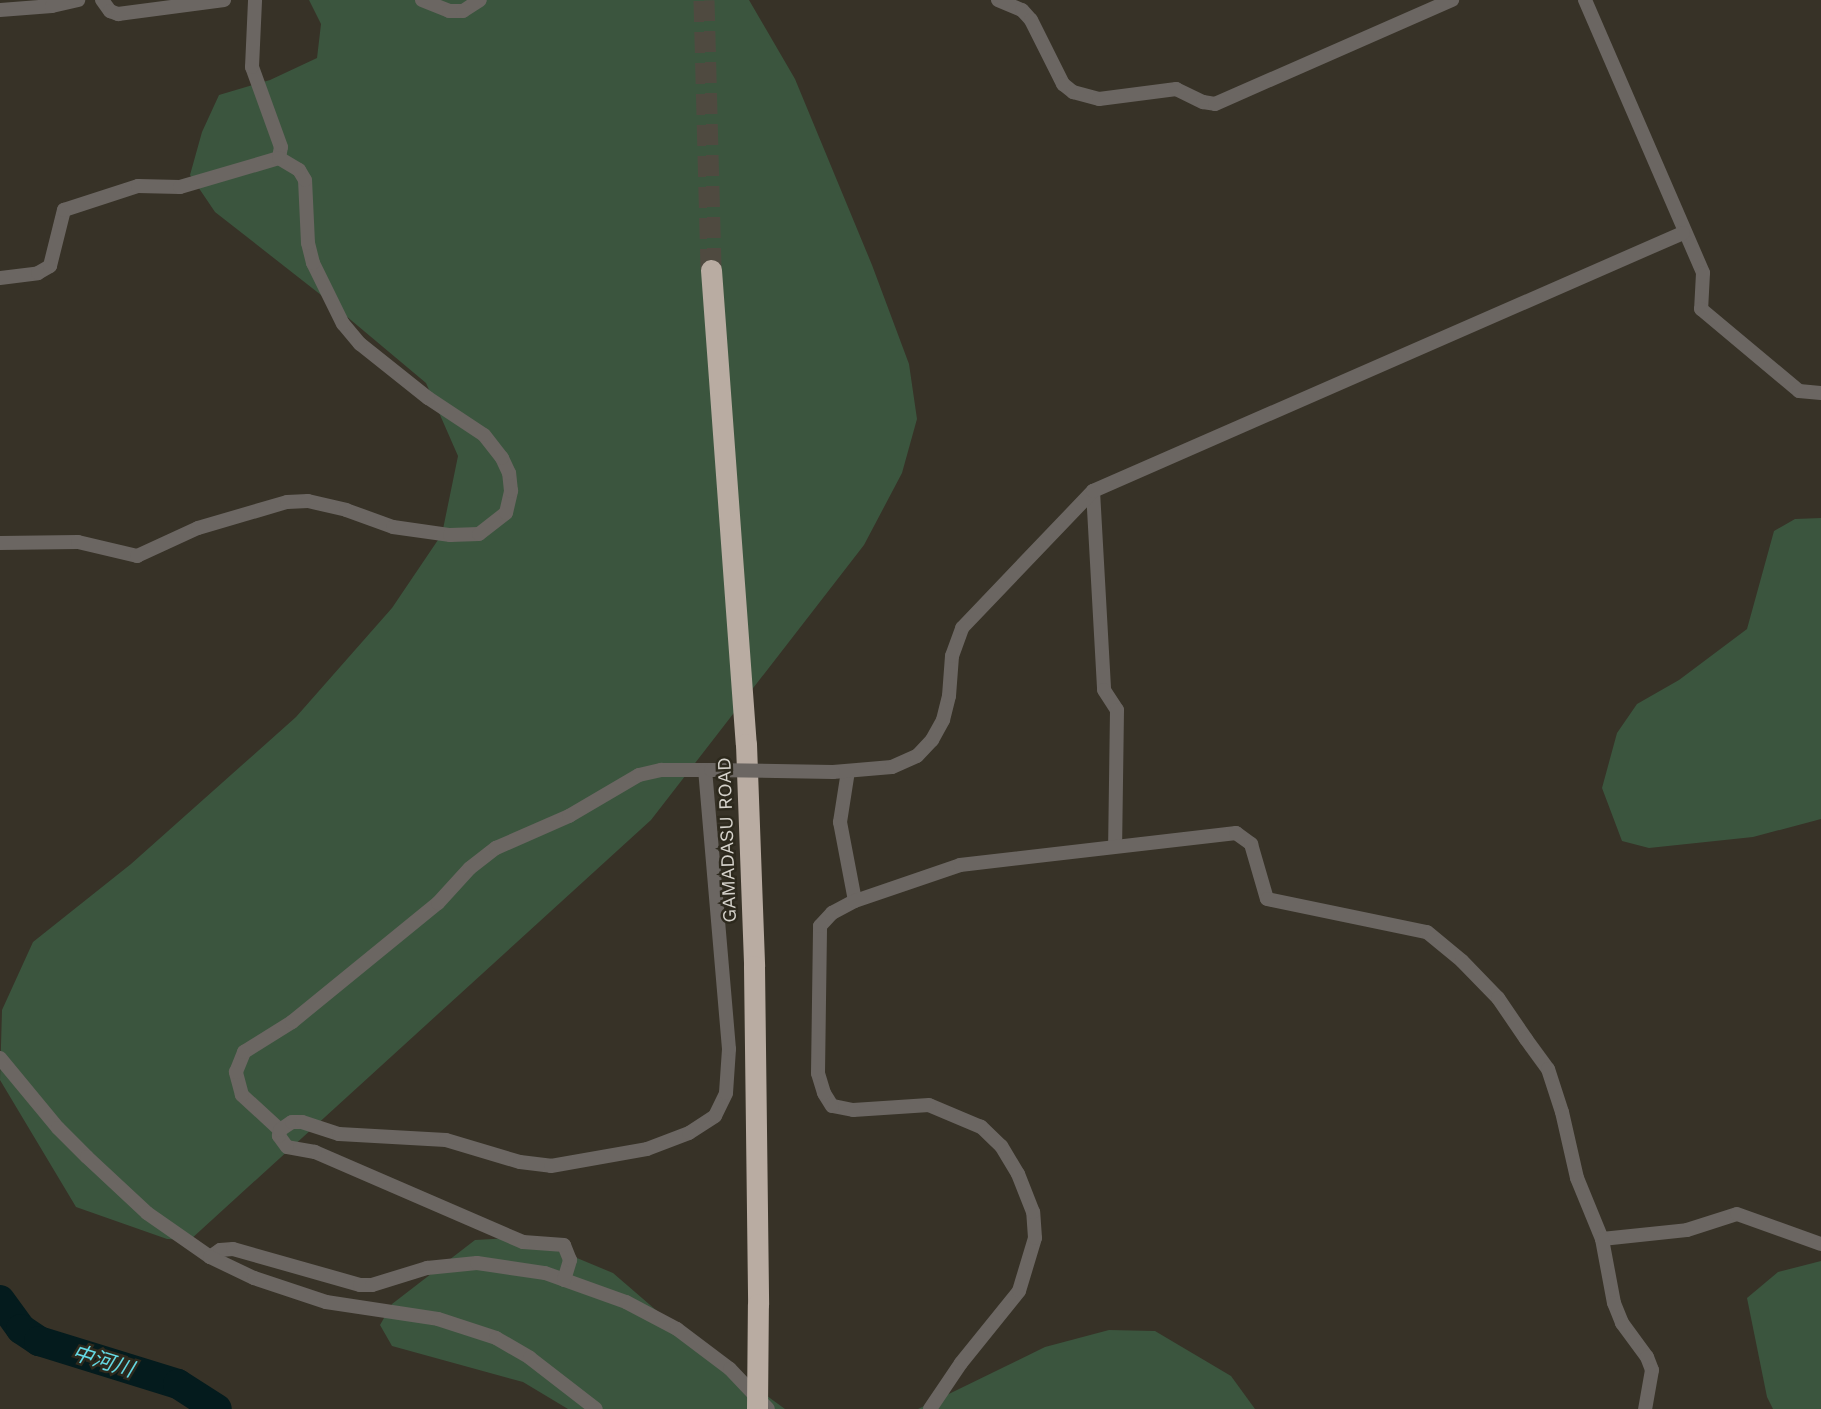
<!DOCTYPE html>
<html>
<head>
<meta charset="utf-8">
<style>
	body { margin:0 }
	#map { position:relative; width:1821px; height:1409px; overflow:hidden; background:#373227; font-family:"Work Sans","Noto Sans JP",sans-serif }
	div>[style] { position:absolute }
	.green>* { inset:0; background:#3b553e }
	.river>* { height:30px; margin:-15px; padding:0 15px; transform-origin:15px; border-radius:15px; background:#041b1d }
	.motorway-tunnel>* { height:21px; margin-top:-10.5px; transform-origin:0; background:repeating-linear-gradient(90deg,#4f4a40 0 21px,transparent 0 31px) }
	.minor>* { height:14px; margin:-7px; padding:0 7px; transform-origin:7px; border-radius:7px; background:#6b6662 }
	.tertiary>* { height:14px; margin:-7px; padding:0 7px; transform-origin:7px; border-radius:7px; background:#6b6662 }
	.motorway>* { height:21px; margin:-10.5px; padding:0 10.5px; transform-origin:10.5px; border-radius:10.5px; background:#b9aca2 }
	.minor-bridge>* { height:14px; margin:-7px; padding:0 7px; transform-origin:7px; border-radius:7px; background:#6b6662 }
	.motorway-bridge>* { height:21px; margin:-10.5px; padding:0 10.5px; transform-origin:10.5px; border-radius:10.5px; background:#b9aca2 }
	span { translate:-50% -50%; white-space:nowrap; text-align:center; line-height:1.15; -webkit-text-stroke:5px #2d291d; paint-order:stroke }
	.street-label { font-size:19px; color:#d5d2cb }
	.water-label { font-size:21px; color:#65d9e3; font-style:italic }
</style>
</head>
<body>
<div id="map">
	<div class="green">
		<div style="clip-path:polygon(309px 0,749px 0,795px 79px,872px 265px,909px 364px,917px 419px,902px 473px,864px 545px,651px 820px,190px 1240px,167px 1239px,76px 1207px,0 1080px,2px 1010px,33px 942px,131px 864px,296px 717px,392px 608px,442px 534px,458px 456px,426px 383px,321px 295px,215px 212px,190px 175px,202px 132px,219px 95px,270px 80px,317px 58px,321px 24px)"></div>
		<div style="clip-path:polygon(1821px 518px,1821px 819px,1753px 837px,1649px 848px,1622px 841px,1602px 788px,1617px 733px,1637px 704px,1679px 680px,1747px 629px,1774px 531px,1795px 519px)"></div>
		<div style="clip-path:polygon(511px 1238px,565px 1253px,613px 1273px,693px 1342px,785px 1409px,568px 1409px,523px 1382px,392px 1346px,380px 1325px,392px 1304px,475px 1240px)"></div>
		<div style="clip-path:polygon(1821px 1261px,1821px 1409px,1773px 1409px,1767px 1397px,1747px 1298px,1778px 1272px)"></div>
		<div style="clip-path:polygon(1109px 1330px,1155px 1331px,1231px 1376px,1255px 1409px,918px 1409px,1045px 1347px)"></div>
	</div>
	<div class="river">
		<div style="left:0;top:1300px;width:36px;rotate:54deg"></div>
		<div style="left:21px;top:1329px;width:22px;rotate:34deg"></div>
		<div style="left:39px;top:1341px;width:145px;rotate:17.2deg"></div>
		<div style="left:178px;top:1384px;width:46px;rotate:32.7deg"></div>
	</div>
	<div class="motorway-tunnel">
		<div style="left:704px;top:0;width:270px;rotate:88.5deg"></div>
	</div>
	<div class="minor">
		<div style="left:102px;top:0;width:14px;rotate:54deg"></div>
		<div style="left:110px;top:11px;width:9px;rotate:21deg"></div>
		<div style="left:118px;top:14px;width:107px;rotate:-7.5deg"></div>
		<div style="left:422px;top:0;width:29px;rotate:22deg"></div>
		<div style="left:449px;top:11px;width:14px"></div>
		<div style="left:463px;top:11px;width:20px;rotate:-33deg"></div>
		<div style="left:998px;top:0;width:26px;rotate:23deg"></div>
		<div style="left:1022px;top:10px;width:13px;rotate:48deg"></div>
		<div style="left:1031px;top:20px;width:72px;rotate:63.4deg"></div>
		<div style="left:1063px;top:84px;width:13px;rotate:39deg"></div>
		<div style="left:1073px;top:92px;width:27px;rotate:15deg"></div>
		<div style="left:1099px;top:99px;width:78px;rotate:-7.4deg"></div>
		<div style="left:1176px;top:89px;width:30px;rotate:26deg"></div>
		<div style="left:1203px;top:102px;width:12px;rotate:9deg"></div>
		<div style="left:1215px;top:104px;width:259px;rotate:-23.7deg"></div>
		<div style="left:1585px;top:0;width:297px;rotate:66.6deg"></div>
		<div style="left:1703px;top:273px;width:36px;rotate:93deg"></div>
		<div style="left:1701px;top:309px;width:128px;rotate:39.9deg"></div>
		<div style="left:1799px;top:391px;width:22px;rotate:5deg"></div>
		<div style="left:0;top:10px;width:52px;rotate:-4.4deg"></div>
		<div style="left:52px;top:6px;width:27px;rotate:-13deg"></div>
		<div style="left:0;top:278px;width:38px;rotate:-7deg"></div>
		<div style="left:38px;top:273px;width:14px;rotate:-30deg"></div>
		<div style="left:50px;top:266px;width:58px;rotate:-76deg"></div>
		<div style="left:64px;top:210px;width:78px;rotate:-18deg"></div>
		<div style="left:138px;top:186px;width:42px;rotate:1.4deg"></div>
		<div style="left:180px;top:187px;width:103px;rotate:-16.3deg"></div>
		<div style="left:279px;top:158px;width:11px;rotate:-80deg"></div>
		<div style="left:281px;top:147px;width:85px;rotate:-109.9deg"></div>
		<div style="left:252px;top:67px;width:67px;rotate:-87.4deg"></div>
		<div style="left:1093px;top:491px;width:199px;rotate:86.8deg"></div>
		<div style="left:1104px;top:690px;width:24px;rotate:57deg"></div>
		<div style="left:1117px;top:710px;width:135px;rotate:90.8deg"></div>
		<div style="left:0;top:543px;width:78px;rotate:-0.7deg"></div>
		<div style="left:78px;top:542px;width:61px;rotate:13.3deg"></div>
		<div style="left:137px;top:556px;width:67px;rotate:-24.7deg"></div>
		<div style="left:198px;top:528px;width:93px;rotate:-16.3deg"></div>
		<div style="left:287px;top:502px;width:21px;rotate:-3deg"></div>
		<div style="left:308px;top:501px;width:39px;rotate:13deg"></div>
		<div style="left:346px;top:510px;width:50px;rotate:19.9deg"></div>
		<div style="left:393px;top:527px;width:58px;rotate:8deg"></div>
		<div style="left:450px;top:535px;width:29px;rotate:-2deg"></div>
		<div style="left:479px;top:534px;width:34px;rotate:-38deg"></div>
		<div style="left:506px;top:513px;width:23px;rotate:-77deg"></div>
		<div style="left:511px;top:491px;width:18px;rotate:-96deg"></div>
		<div style="left:509px;top:473px;width:17px;rotate:-115deg"></div>
		<div style="left:502px;top:458px;width:29px;rotate:-128deg"></div>
		<div style="left:484px;top:435px;width:67px;rotate:-146.5deg"></div>
		<div style="left:428px;top:398px;width:87px;rotate:-141.5deg"></div>
		<div style="left:360px;top:344px;width:26px;rotate:-130deg"></div>
		<div style="left:343px;top:324px;width:68px;rotate:-116.2deg"></div>
		<div style="left:313px;top:263px;width:21px;rotate:-104deg"></div>
		<div style="left:308px;top:243px;width:63px;rotate:-92.7deg"></div>
		<div style="left:305px;top:180px;width:12px;rotate:-121deg"></div>
		<div style="left:299px;top:170px;width:23px;rotate:-149deg"></div>
		<div style="left:848px;top:771px;width:52px;rotate:98.9deg"></div>
		<div style="left:840px;top:822px;width:80px;rotate:79.2deg"></div>
		<div style="left:833px;top:772px;width:59px;rotate:-4.8deg"></div>
		<div style="left:892px;top:767px;width:27px;rotate:-24deg"></div>
		<div style="left:917px;top:756px;width:22px;rotate:-47deg"></div>
		<div style="left:932px;top:740px;width:23px;rotate:-61deg"></div>
		<div style="left:943px;top:720px;width:25px;rotate:-76deg"></div>
		<div style="left:949px;top:696px;width:40px;rotate:-85.7deg"></div>
		<div style="left:952px;top:656px;width:30px;rotate:-70deg"></div>
		<div style="left:962px;top:628px;width:190px;rotate:-46.3deg"></div>
		<div style="left:1093px;top:491px;width:644px;rotate:-23.62deg"></div>
		<div style="left:280px;top:1130px;width:52px;rotate:-137.4deg"></div>
		<div style="left:242px;top:1095px;width:24px;rotate:-105deg"></div>
		<div style="left:236px;top:1072px;width:22px;rotate:-68deg"></div>
		<div style="left:244px;top:1052px;width:57px;rotate:-32deg"></div>
		<div style="left:292px;top:1022px;width:188px;rotate:-39.2deg"></div>
		<div style="left:438px;top:903px;width:47px;rotate:-47.6deg"></div>
		<div style="left:470px;top:868px;width:33px;rotate:-38deg"></div>
		<div style="left:496px;top:848px;width:80px;rotate:-23.7deg"></div>
		<div style="left:569px;top:816px;width:81px;rotate:-30.4deg"></div>
		<div style="left:639px;top:775px;width:23px;rotate:-13deg"></div>
		<div style="left:661px;top:770px;width:50px"></div>
		<div style="left:1602px;top:1239px;width:85px;rotate:-6deg"></div>
		<div style="left:1687px;top:1230px;width:52px;rotate:-17.7deg"></div>
		<div style="left:1737px;top:1214px;width:89px;rotate:19.7deg"></div>
		<div style="left:210px;top:1257px;width:12px;rotate:-35deg"></div>
		<div style="left:220px;top:1250px;width:13px;rotate:-4deg"></div>
		<div style="left:233px;top:1249px;width:132px;rotate:15.8deg"></div>
		<div style="left:360px;top:1285px;width:12px"></div>
		<div style="left:372px;top:1285px;width:58px;rotate:-17.2deg"></div>
		<div style="left:427px;top:1268px;width:50px;rotate:-5.7deg"></div>
		<div style="left:477px;top:1263px;width:69px;rotate:8.4deg"></div>
		<div style="left:545px;top:1273px;width:86px;rotate:19.7deg"></div>
		<div style="left:626px;top:1302px;width:58px;rotate:27.9deg"></div>
		<div style="left:677px;top:1329px;width:66px;rotate:37deg"></div>
		<div style="left:730px;top:1369px;width:55px;rotate:46.5deg"></div>
		<div style="left:564px;top:1280px;width:21px;rotate:-73deg"></div>
		<div style="left:570px;top:1260px;width:16px;rotate:-112deg"></div>
		<div style="left:564px;top:1245px;width:41px;rotate:-175.8deg"></div>
		<div style="left:523px;top:1242px;width:227px;rotate:-156.6deg"></div>
		<div style="left:315px;top:1152px;width:28px;rotate:-170deg"></div>
		<div style="left:287px;top:1147px;width:14px;rotate:-126deg"></div>
		<div style="left:279px;top:1136px;width:6px;rotate:-81deg"></div>
		<div style="left:280px;top:1130px;width:14px;rotate:-34deg"></div>
		<div style="left:292px;top:1122px;width:10px"></div>
		<div style="left:302px;top:1122px;width:39px;rotate:18deg"></div>
		<div style="left:339px;top:1134px;width:107px;rotate:3.2deg"></div>
		<div style="left:446px;top:1140px;width:77px;rotate:16.6deg"></div>
		<div style="left:520px;top:1162px;width:31px;rotate:7deg"></div>
		<div style="left:551px;top:1166px;width:97px;rotate:-10deg"></div>
		<div style="left:647px;top:1149px;width:45px;rotate:-20.9deg"></div>
		<div style="left:689px;top:1133px;width:31px;rotate:-33deg"></div>
		<div style="left:715px;top:1116px;width:25px;rotate:-64deg"></div>
		<div style="left:726px;top:1093px;width:44px;rotate:-86.1deg"></div>
		<div style="left:729px;top:1049px;width:280px;rotate:-94.9deg"></div>
		<div style="left:930px;top:1409px;width:55px;rotate:-56deg"></div>
		<div style="left:961px;top:1363px;width:92px;rotate:-51.1deg"></div>
		<div style="left:1019px;top:1291px;width:55px;rotate:-73.2deg"></div>
		<div style="left:1035px;top:1238px;width:26px;rotate:-94deg"></div>
		<div style="left:1033px;top:1212px;width:41px;rotate:-111.5deg"></div>
		<div style="left:1018px;top:1174px;width:33px;rotate:-121deg"></div>
		<div style="left:1001px;top:1146px;width:28px;rotate:-136deg"></div>
		<div style="left:981px;top:1127px;width:56px;rotate:-157.1deg"></div>
		<div style="left:929px;top:1105px;width:76px;rotate:176.2deg"></div>
		<div style="left:853px;top:1110px;width:21px;rotate:-169deg"></div>
		<div style="left:832px;top:1106px;width:15px;rotate:-122deg"></div>
		<div style="left:824px;top:1093px;width:21px;rotate:-107deg"></div>
		<div style="left:818px;top:1073px;width:147px;rotate:-89.2deg"></div>
		<div style="left:820px;top:926px;width:18px;rotate:-47deg"></div>
		<div style="left:832px;top:913px;width:26px;rotate:-28deg"></div>
		<div style="left:855px;top:901px;width:111px;rotate:-18.9deg"></div>
		<div style="left:960px;top:865px;width:278px;rotate:-6.6deg"></div>
		<div style="left:1236px;top:833px;width:19px;rotate:36deg"></div>
		<div style="left:1251px;top:844px;width:57px;rotate:73.8deg"></div>
		<div style="left:1267px;top:899px;width:163px;rotate:11.7deg"></div>
		<div style="left:1427px;top:932px;width:45px;rotate:39.6deg"></div>
		<div style="left:1462px;top:961px;width:52px;rotate:45.8deg"></div>
		<div style="left:1498px;top:998px;width:50px;rotate:55.7deg"></div>
		<div style="left:1526px;top:1039px;width:37px;rotate:54deg"></div>
		<div style="left:1548px;top:1069px;width:45px;rotate:72deg"></div>
		<div style="left:1562px;top:1112px;width:68px;rotate:77.2deg"></div>
		<div style="left:1577px;top:1178px;width:66px;rotate:67.7deg"></div>
		<div style="left:1602px;top:1239px;width:65px;rotate:79.4deg"></div>
		<div style="left:1614px;top:1303px;width:22px;rotate:68deg"></div>
		<div style="left:1622px;top:1323px;width:42px;rotate:53.7deg"></div>
		<div style="left:1647px;top:1357px;width:14px;rotate:69deg"></div>
		<div style="left:1652px;top:1370px;width:40px;rotate:100deg"></div>
	</div>
	<div class="tertiary">
		<div style="left:0;top:1058px;width:91px;rotate:50.4deg"></div>
		<div style="left:58px;top:1128px;width:41px;rotate:45deg"></div>
		<div style="left:87px;top:1157px;width:82px;rotate:43deg"></div>
		<div style="left:147px;top:1213px;width:77px;rotate:34.9deg"></div>
		<div style="left:210px;top:1257px;width:49px;rotate:25.5deg"></div>
		<div style="left:254px;top:1278px;width:76px;rotate:18.4deg"></div>
		<div style="left:326px;top:1302px;width:113px;rotate:8.6deg"></div>
		<div style="left:438px;top:1319px;width:61px;rotate:18.1deg"></div>
		<div style="left:496px;top:1338px;width:39px;rotate:30deg"></div>
		<div style="left:530px;top:1358px;width:83px;rotate:37.7deg"></div>
	</div>
	<div class="motorway">
		<div style="left:711px;top:270px;width:475px;rotate:85.8deg"></div>
		<div style="left:746px;top:744px;width:222px;rotate:87.9deg"></div>
		<div style="left:754px;top:966px;width:338px;rotate:89.3deg"></div>
	</div>
	<div class="minor-bridge">
		<div style="left:711px;top:770px;width:122px;rotate:0.9deg"></div>
	</div>
	<div class="motorway-bridge">
		<div style="left:757px;top:1409px;width:105px;rotate:-89.5deg"></div>
	</div>
	<div class="street-label">
		<span style="left:727px;top:840px;rotate:-92deg">GAMADASU ROAD</span>
	</div>
	<div class="water-label">
		<span style="left:103px;top:1361px;rotate:17deg">中河川</span>
	</div>
</div>
</body>
</html>
